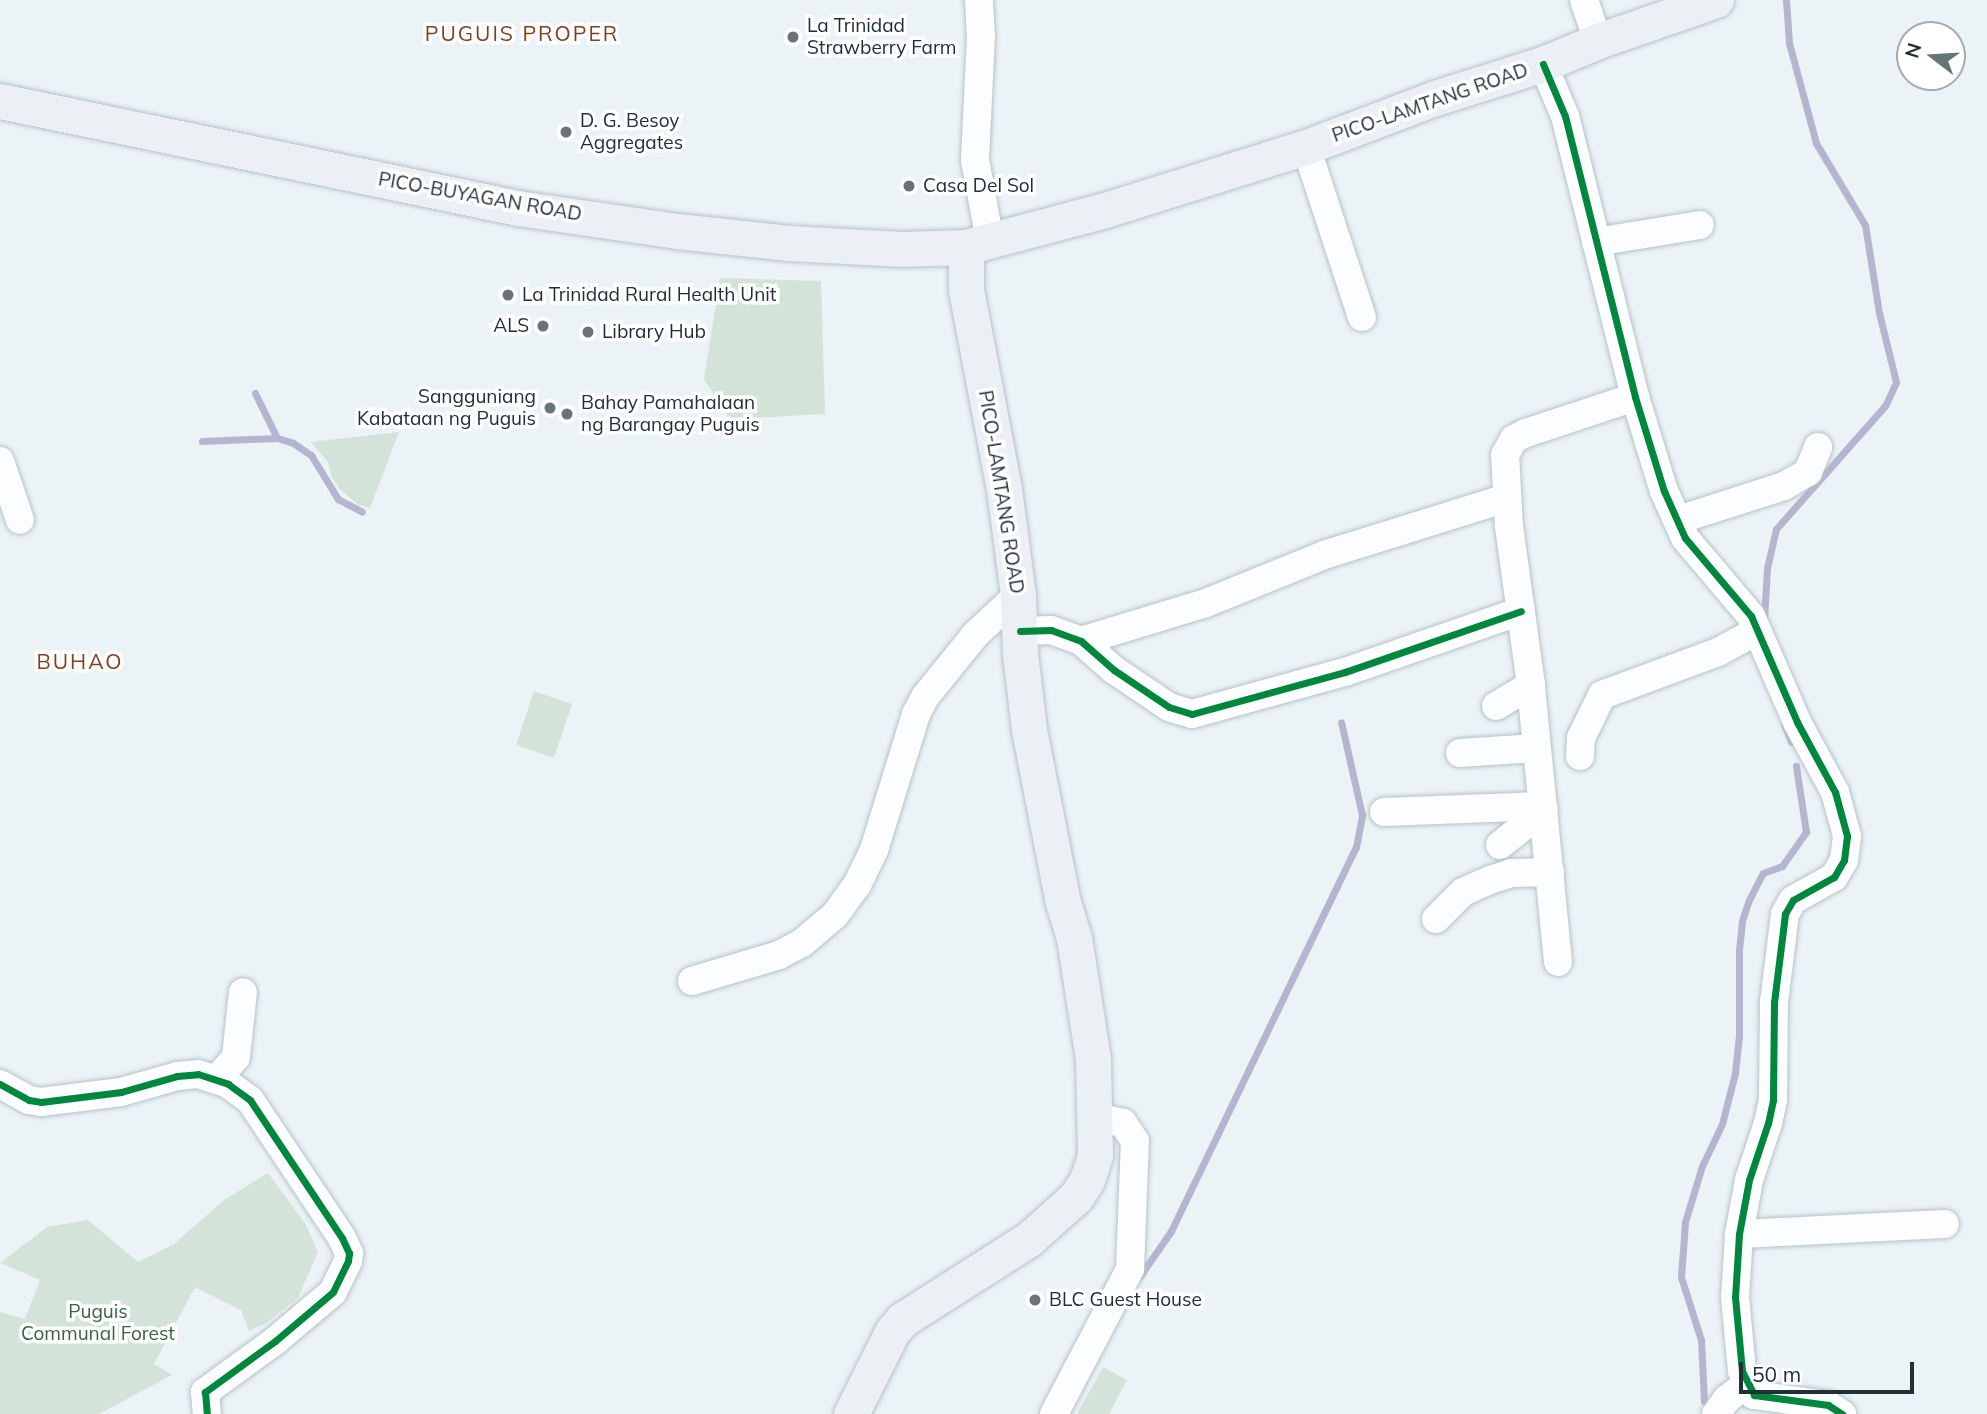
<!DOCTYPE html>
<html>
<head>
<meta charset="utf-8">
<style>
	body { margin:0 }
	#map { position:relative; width:1987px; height:1414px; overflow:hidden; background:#ebf3f6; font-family:Mulish,sans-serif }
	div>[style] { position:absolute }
	.green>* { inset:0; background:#d4e3da }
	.stream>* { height:7px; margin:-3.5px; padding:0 3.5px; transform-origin:3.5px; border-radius:3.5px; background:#b4b6d0 }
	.roads { filter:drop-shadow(0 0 2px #b7c3c6) drop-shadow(0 0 2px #b7c3c6) }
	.minor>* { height:28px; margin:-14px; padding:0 14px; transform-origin:14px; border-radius:14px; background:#fcfdfe }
	.major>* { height:35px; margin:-17.5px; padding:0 17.5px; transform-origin:17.5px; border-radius:17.5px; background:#ecf0f5 }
	.cycleway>* { height:7px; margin:-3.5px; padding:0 3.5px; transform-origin:3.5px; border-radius:3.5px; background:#00873e }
	.dots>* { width:19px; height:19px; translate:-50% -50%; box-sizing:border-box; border:4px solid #fff; border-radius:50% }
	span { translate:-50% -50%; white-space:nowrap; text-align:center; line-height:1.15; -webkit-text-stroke:7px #fff; paint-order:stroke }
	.poi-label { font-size:19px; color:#203034 }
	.left { translate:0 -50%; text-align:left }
	.right { translate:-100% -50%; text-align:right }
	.street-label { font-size:19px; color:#203034 }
	.park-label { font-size:19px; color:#36643e }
	.neighbourhood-label { font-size:21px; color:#803f1f; letter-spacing:2px }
	.north { position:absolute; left:1896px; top:21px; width:70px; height:70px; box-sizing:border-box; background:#fff; border:2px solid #a6acae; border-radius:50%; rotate:287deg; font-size:19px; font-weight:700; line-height:28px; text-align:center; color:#203034 }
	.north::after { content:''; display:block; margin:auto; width:24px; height:32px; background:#677478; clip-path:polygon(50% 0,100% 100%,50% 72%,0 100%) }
	.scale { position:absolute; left:1739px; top:1362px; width:175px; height:32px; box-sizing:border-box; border:4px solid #203034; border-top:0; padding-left:9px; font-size:21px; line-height:24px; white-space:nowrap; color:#203034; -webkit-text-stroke:5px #fff; paint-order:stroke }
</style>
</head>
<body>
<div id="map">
	<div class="green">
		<div style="clip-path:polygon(720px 278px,821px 281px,825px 414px,734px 419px,727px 415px,704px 379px)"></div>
		<div style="clip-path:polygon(399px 432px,370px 508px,358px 505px,340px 489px,331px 476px,328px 462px,311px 442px)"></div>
		<div style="clip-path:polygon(534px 691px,572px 704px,554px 758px,516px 745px)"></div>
		<div style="clip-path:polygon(268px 1173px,305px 1223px,318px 1252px,298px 1298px,265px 1324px,249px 1331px,241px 1310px,195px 1287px,154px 1364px,172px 1375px,99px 1414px,0 1414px,0 1312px,25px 1319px,40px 1280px,0 1263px,47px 1227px,88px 1220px,138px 1262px,174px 1244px,224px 1200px)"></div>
		<div style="clip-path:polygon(1103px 1367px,1127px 1380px,1109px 1414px,1077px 1414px)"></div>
	</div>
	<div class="stream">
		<div style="left:255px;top:393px;width:50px;rotate:63.9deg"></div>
		<div style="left:277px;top:438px;width:17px;rotate:17deg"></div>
		<div style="left:293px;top:443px;width:22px;rotate:34deg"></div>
		<div style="left:311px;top:455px;width:52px;rotate:58.5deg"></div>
		<div style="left:338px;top:499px;width:27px;rotate:28deg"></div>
		<div style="left:202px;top:441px;width:75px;rotate:-2.3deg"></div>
		<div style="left:1764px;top:619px;width:51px;rotate:-86.6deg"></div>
		<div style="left:1767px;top:568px;width:40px;rotate:-77deg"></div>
		<div style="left:1776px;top:529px;width:164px;rotate:-48.5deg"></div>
		<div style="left:1885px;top:406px;width:26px;rotate:-65deg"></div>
		<div style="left:1896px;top:382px;width:71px;rotate:-103.8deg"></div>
		<div style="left:1879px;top:313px;width:89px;rotate:-99deg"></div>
		<div style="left:1865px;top:225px;width:96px;rotate:-120.9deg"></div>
		<div style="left:1816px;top:143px;width:104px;rotate:-105.1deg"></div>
		<div style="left:1789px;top:43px;width:43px;rotate:-94deg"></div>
		<div style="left:1785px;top:726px;width:17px;rotate:69deg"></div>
		<div style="left:1140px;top:1276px;width:55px;rotate:-55.4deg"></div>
		<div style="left:1171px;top:1231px;width:426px;rotate:-64.3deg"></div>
		<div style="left:1356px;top:847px;width:33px;rotate:-79deg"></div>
		<div style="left:1362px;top:815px;width:95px;rotate:-102.7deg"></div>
		<div style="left:1704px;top:1401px;width:61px;rotate:-92.8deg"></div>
		<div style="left:1701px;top:1340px;width:66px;rotate:-107.6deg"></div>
		<div style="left:1681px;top:1277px;width:55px;rotate:-85.8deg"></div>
		<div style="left:1685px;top:1222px;width:59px;rotate:-73.1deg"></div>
		<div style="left:1702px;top:1166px;width:47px;rotate:-64.5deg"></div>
		<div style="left:1722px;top:1124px;width:53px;rotate:-75.7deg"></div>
		<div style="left:1735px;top:1073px;width:36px;rotate:-84deg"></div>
		<div style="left:1739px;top:1037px;width:87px;rotate:-90deg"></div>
		<div style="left:1739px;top:950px;width:29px;rotate:-84deg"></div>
		<div style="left:1742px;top:921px;width:22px;rotate:-72deg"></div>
		<div style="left:1749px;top:900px;width:30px;rotate:-63deg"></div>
		<div style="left:1763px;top:873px;width:20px;rotate:-20deg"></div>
		<div style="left:1782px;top:866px;width:42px;rotate:-54.8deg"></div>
		<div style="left:1806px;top:832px;width:67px;rotate:-98.6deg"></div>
	</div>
	<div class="roads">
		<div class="minor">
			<div style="left:979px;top:0;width:36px;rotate:87deg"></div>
			<div style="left:981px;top:36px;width:124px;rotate:92.8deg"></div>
			<div style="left:975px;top:160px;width:82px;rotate:79.5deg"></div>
			<div style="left:1584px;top:0;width:43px;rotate:71.1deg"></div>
			<div style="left:1543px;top:64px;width:56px;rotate:67.1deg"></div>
			<div style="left:1565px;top:116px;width:290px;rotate:76deg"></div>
			<div style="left:1635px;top:397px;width:98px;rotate:72.9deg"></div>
			<div style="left:1664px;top:491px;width:51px;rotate:65.9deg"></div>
			<div style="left:1685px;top:538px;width:102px;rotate:49.8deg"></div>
			<div style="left:1751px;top:616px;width:116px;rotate:66.5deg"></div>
			<div style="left:1797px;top:722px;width:80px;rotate:61.5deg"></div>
			<div style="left:1835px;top:792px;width:46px;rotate:74.7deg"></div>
			<div style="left:1847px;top:836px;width:24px;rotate:97deg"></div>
			<div style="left:1844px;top:860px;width:20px;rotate:120deg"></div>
			<div style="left:1834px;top:877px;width:47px;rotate:150.7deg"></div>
			<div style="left:1793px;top:900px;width:16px;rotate:120deg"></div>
			<div style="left:1785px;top:914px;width:89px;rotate:97.1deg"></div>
			<div style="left:1774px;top:1002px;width:98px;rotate:90.6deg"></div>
			<div style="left:1773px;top:1100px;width:24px;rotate:102deg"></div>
			<div style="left:1768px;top:1123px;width:60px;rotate:108.4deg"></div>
			<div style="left:1749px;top:1180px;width:55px;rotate:100.5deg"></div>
			<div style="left:1739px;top:1234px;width:63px;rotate:93.6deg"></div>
			<div style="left:1735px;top:1297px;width:74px;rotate:84.6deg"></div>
			<div style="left:1742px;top:1371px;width:27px;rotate:63deg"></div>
			<div style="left:1754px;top:1395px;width:75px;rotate:7.7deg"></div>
			<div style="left:1828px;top:1405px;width:17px;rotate:33deg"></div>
			<div style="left:1306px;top:147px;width:179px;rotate:71.8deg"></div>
			<div style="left:1596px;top:242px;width:105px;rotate:-9.3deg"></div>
			<div style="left:0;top:461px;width:62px;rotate:71.3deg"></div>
			<div style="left:1678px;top:520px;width:111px;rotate:-17.8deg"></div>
			<div style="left:1784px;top:486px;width:28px;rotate:-30deg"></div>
			<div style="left:1808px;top:472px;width:27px;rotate:-68deg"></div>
			<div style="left:1020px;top:631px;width:31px;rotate:-2deg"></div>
			<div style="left:1051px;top:630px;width:32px;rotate:20deg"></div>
			<div style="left:1081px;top:641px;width:44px;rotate:41.3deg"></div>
			<div style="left:1114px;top:670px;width:66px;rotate:33.9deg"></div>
			<div style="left:1169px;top:707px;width:24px;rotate:17deg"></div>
			<div style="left:1192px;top:714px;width:159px;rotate:-15.4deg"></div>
			<div style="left:1345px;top:672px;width:186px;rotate:-19.1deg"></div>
			<div style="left:1081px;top:641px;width:131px;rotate:-16.9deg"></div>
			<div style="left:1206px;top:603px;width:127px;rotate:-22.1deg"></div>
			<div style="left:1324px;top:555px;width:192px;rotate:-17.3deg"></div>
			<div style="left:1496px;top:706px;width:41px;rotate:-31deg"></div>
			<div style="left:1460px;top:753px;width:75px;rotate:-3.8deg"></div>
			<div style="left:1580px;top:756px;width:18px;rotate:-87deg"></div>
			<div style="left:1581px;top:738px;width:48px;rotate:-64deg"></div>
			<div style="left:1602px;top:695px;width:124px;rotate:-20.3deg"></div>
			<div style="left:1718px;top:652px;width:44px;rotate:-28.3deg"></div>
			<div style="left:1384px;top:812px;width:159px;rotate:-2.2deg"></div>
			<div style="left:1500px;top:845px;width:56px;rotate:-38.5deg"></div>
			<div style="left:1436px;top:919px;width:38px;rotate:-45deg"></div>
			<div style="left:1463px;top:892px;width:30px;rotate:-24deg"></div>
			<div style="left:1490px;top:880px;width:22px;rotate:-18deg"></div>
			<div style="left:1511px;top:873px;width:39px;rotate:-1deg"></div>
			<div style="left:1558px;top:962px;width:278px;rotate:-95.6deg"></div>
			<div style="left:1531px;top:685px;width:161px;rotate:-97.9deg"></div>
			<div style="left:1509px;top:526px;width:71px;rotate:-93.2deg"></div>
			<div style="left:1505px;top:455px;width:18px;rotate:-61deg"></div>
			<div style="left:1514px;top:439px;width:13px;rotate:-27deg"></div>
			<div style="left:1526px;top:433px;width:115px;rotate:-18.3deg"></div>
			<div style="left:692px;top:981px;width:91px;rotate:-16.6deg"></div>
			<div style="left:779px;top:955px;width:26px;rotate:-28deg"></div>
			<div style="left:802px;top:943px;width:43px;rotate:-40.3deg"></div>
			<div style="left:835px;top:915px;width:37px;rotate:-54deg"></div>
			<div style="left:857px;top:885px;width:39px;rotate:-64deg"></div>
			<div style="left:874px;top:850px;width:142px;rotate:-72.8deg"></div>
			<div style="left:916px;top:714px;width:19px;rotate:-62deg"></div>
			<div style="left:925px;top:697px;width:81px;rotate:-51deg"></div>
			<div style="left:976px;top:634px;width:57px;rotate:-42.9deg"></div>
			<div style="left:217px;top:1079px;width:29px;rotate:-49deg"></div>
			<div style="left:236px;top:1057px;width:65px;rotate:-83.9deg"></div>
			<div style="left:0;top:1084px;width:33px;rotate:29deg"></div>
			<div style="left:29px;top:1100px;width:12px;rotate:9deg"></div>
			<div style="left:41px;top:1102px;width:81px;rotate:-7.1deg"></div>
			<div style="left:121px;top:1092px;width:58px;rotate:-15.9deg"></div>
			<div style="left:177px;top:1076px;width:21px;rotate:-5deg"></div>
			<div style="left:198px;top:1074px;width:32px;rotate:18deg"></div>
			<div style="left:228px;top:1084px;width:27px;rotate:36deg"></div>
			<div style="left:250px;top:1100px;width:166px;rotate:56.3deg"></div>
			<div style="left:342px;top:1238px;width:17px;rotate:65deg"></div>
			<div style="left:349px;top:1253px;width:8px;rotate:97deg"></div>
			<div style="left:348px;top:1261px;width:34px;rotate:116deg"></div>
			<div style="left:333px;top:1292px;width:76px;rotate:139.8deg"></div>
			<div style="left:275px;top:1341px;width:87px;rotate:143.9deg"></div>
			<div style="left:205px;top:1392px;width:22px;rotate:85deg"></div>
			<div style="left:1739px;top:1234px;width:206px;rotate:-2.8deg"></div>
			<div style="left:1054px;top:1414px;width:164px;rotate:-62.3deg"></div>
			<div style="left:1130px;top:1269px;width:128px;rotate:-87.8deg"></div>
			<div style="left:1135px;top:1141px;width:22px;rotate:-124deg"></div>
			<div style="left:1123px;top:1123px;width:29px;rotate:-168deg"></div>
			<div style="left:1716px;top:1414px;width:19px;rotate:-54deg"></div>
			<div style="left:1727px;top:1399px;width:24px;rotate:-38deg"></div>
		</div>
		<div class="major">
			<div style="left:0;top:101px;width:529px;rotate:11.67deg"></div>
			<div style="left:518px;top:208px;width:161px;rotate:8.2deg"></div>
			<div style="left:677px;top:231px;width:113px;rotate:6.1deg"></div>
			<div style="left:789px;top:243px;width:113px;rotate:3deg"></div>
			<div style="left:902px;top:249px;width:64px;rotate:-1.8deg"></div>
			<div style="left:966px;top:247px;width:144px;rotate:-14.9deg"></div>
			<div style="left:1105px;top:210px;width:211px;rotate:-17.4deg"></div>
			<div style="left:1306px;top:147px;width:138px;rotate:-20.8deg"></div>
			<div style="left:1435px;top:98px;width:113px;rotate:-17.5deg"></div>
			<div style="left:1543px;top:64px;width:60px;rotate:-22.7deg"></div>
			<div style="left:1598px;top:41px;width:125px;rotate:-19.2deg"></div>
			<div style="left:851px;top:1414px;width:92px;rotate:-63.4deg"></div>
			<div style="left:892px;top:1332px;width:16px;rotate:-50deg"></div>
			<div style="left:902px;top:1320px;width:151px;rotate:-32.5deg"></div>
			<div style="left:1029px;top:1239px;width:63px;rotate:-41.8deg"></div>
			<div style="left:1076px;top:1197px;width:20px;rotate:-57deg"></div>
			<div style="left:1087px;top:1180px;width:26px;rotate:-72deg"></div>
			<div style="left:1095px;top:1155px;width:96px;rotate:-91.2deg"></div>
			<div style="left:1093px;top:1059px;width:122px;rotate:-98.9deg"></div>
			<div style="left:1074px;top:938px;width:37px;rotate:-107deg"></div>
			<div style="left:1063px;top:903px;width:177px;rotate:-101.1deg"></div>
			<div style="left:1029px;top:729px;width:77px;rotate:-96.8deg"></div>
			<div style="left:1020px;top:653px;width:58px;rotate:-92deg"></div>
			<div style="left:1018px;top:595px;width:107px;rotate:-97.5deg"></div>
			<div style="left:1004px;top:489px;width:203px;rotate:-100.8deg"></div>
			<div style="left:966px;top:290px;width:43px;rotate:-90deg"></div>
		</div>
	</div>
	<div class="cycleway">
		<div style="left:1543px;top:64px;width:56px;rotate:67.1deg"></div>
		<div style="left:1565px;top:116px;width:290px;rotate:76deg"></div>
		<div style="left:1635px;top:397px;width:98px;rotate:72.9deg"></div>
		<div style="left:1664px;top:491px;width:51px;rotate:65.9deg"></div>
		<div style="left:1685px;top:538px;width:102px;rotate:49.8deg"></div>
		<div style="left:1751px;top:616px;width:116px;rotate:66.5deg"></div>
		<div style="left:1797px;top:722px;width:80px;rotate:61.5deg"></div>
		<div style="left:1835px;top:792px;width:46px;rotate:74.7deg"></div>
		<div style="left:1847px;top:836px;width:24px;rotate:97deg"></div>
		<div style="left:1844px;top:860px;width:20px;rotate:120deg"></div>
		<div style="left:1834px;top:877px;width:47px;rotate:150.7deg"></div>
		<div style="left:1793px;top:900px;width:16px;rotate:120deg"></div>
		<div style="left:1785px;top:914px;width:89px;rotate:97.1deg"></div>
		<div style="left:1774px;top:1002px;width:98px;rotate:90.6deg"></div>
		<div style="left:1773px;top:1100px;width:24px;rotate:102deg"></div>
		<div style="left:1768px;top:1123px;width:60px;rotate:108.4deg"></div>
		<div style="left:1749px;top:1180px;width:55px;rotate:100.5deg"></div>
		<div style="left:1739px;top:1234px;width:63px;rotate:93.6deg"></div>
		<div style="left:1735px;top:1297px;width:74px;rotate:84.6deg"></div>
		<div style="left:1742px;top:1371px;width:27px;rotate:63deg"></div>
		<div style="left:1754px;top:1395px;width:75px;rotate:7.7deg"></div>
		<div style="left:1828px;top:1405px;width:17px;rotate:33deg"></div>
		<div style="left:1020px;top:631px;width:31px;rotate:-2deg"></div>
		<div style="left:1051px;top:630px;width:32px;rotate:20deg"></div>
		<div style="left:1081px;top:641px;width:44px;rotate:41.3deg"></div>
		<div style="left:1114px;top:670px;width:66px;rotate:33.9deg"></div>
		<div style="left:1169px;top:707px;width:24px;rotate:17deg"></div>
		<div style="left:1192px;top:714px;width:159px;rotate:-15.4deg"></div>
		<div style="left:1345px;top:672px;width:186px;rotate:-19.1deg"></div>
		<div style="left:0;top:1084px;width:33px;rotate:29deg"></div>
		<div style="left:29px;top:1100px;width:12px;rotate:9deg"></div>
		<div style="left:41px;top:1102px;width:81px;rotate:-7.1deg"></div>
		<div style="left:121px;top:1092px;width:58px;rotate:-15.9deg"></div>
		<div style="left:177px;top:1076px;width:21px;rotate:-5deg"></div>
		<div style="left:198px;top:1074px;width:32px;rotate:18deg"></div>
		<div style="left:228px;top:1084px;width:27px;rotate:36deg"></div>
		<div style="left:250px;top:1100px;width:166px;rotate:56.3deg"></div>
		<div style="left:342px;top:1238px;width:17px;rotate:65deg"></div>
		<div style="left:349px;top:1253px;width:8px;rotate:97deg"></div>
		<div style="left:348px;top:1261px;width:34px;rotate:116deg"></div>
		<div style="left:333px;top:1292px;width:76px;rotate:139.8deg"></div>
		<div style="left:275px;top:1341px;width:87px;rotate:143.9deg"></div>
		<div style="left:205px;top:1392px;width:22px;rotate:85deg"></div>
	</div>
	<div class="dots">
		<div style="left:793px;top:37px;background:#677478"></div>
		<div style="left:566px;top:132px;background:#677478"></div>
		<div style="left:909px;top:186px;background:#677478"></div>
		<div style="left:508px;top:295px;background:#677478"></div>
		<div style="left:543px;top:326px;background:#677478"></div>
		<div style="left:588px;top:332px;background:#677478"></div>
		<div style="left:550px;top:408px;background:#677478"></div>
		<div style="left:567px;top:414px;background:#677478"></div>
		<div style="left:1035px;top:1300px;background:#677478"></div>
	</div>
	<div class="poi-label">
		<span class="left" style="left:807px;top:37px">La Trinidad<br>Strawberry Farm</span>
		<span class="left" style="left:580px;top:132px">D. G. Besoy<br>Aggregates</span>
		<span class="left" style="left:923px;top:186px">Casa Del Sol</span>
		<span class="left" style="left:522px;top:295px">La Trinidad Rural Health Unit</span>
		<span class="right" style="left:529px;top:326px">ALS</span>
		<span class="left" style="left:602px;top:332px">Library Hub</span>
		<span class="right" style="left:536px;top:408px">Sangguniang<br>Kabataan ng Puguis</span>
		<span class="left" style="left:581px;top:414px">Bahay Pamahalaan<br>ng Barangay Puguis</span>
		<span class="left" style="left:1049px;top:1300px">BLC Guest House</span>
	</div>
	<div class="street-label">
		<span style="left:1430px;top:103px;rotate:-19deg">PICO-LAMTANG ROAD</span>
		<span style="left:480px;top:197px;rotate:10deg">PICO-BUYAGAN ROAD</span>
		<span style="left:1001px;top:492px;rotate:81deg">PICO-LAMTANG ROAD</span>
	</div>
	<div class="park-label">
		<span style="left:98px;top:1323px">Puguis<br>Communal Forest</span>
	</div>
	<div class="neighbourhood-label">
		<span style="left:522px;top:33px">PUGUIS PROPER</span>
		<span style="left:80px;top:661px">BUHAO</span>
	</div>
	<div class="north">N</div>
	<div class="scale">50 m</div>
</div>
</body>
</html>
